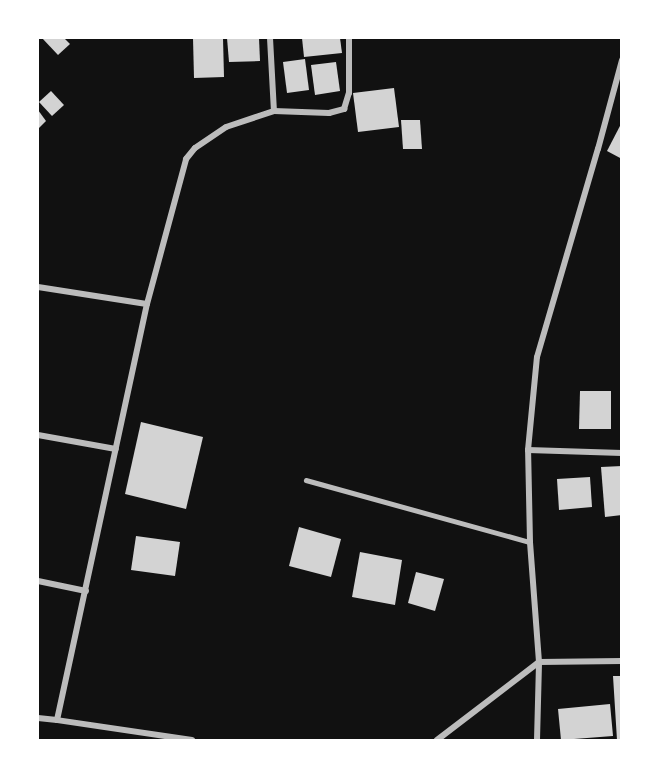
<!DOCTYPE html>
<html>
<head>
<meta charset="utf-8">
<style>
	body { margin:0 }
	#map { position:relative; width:659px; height:778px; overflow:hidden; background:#111; font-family:Montserrat,sans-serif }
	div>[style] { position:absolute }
	.building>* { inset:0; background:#d3d3d3 }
	.service>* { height:4.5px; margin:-2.25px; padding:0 2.25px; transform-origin:2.25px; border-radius:2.25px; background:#bcbcbc }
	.minor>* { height:6px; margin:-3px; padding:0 3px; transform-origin:3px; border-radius:3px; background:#bcbcbc }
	span { translate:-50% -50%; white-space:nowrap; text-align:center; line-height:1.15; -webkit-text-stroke:6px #fff; paint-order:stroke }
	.frame { position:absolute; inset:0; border:39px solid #fff; pointer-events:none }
</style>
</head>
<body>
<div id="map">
	<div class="building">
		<div style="clip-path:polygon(42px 38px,64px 38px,70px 44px,58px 55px)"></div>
		<div style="clip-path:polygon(193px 38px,223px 38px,224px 77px,194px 78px)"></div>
		<div style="clip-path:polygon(227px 38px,259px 38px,260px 61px,229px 62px)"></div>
		<div style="clip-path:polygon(302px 38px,340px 38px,342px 53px,304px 57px)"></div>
		<div style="clip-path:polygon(305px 59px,309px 90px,287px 93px,283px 62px)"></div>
		<div style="clip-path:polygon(336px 62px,340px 91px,315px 95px,311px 65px)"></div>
		<div style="clip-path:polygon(394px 88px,399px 127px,358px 132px,353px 93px)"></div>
		<div style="clip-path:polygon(51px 91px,64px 105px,52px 116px,39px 102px)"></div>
		<div style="clip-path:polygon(38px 110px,46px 121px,38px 129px)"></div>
		<div style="clip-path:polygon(401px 120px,420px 120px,422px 149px,403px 149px)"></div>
		<div style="clip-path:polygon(622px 122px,622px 159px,607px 151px)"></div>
		<div style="clip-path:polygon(580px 391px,611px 391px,611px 429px,579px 429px)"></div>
		<div style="clip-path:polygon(141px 422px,203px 437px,186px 509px,125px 494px)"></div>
		<div style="clip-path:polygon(622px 466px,622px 515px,605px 517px,601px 467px)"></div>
		<div style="clip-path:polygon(590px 477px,592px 507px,559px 510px,557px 479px)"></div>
		<div style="clip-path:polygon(299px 527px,341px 539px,331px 577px,289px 566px)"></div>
		<div style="clip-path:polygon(136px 536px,180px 542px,175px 576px,131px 570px)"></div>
		<div style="clip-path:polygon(360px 552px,402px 560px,395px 605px,352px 597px)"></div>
		<div style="clip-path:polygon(416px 572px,444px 579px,435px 611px,408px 603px)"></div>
		<div style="clip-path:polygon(613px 676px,622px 676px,622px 740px,617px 740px)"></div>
		<div style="clip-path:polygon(610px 704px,613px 736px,561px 740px,558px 709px)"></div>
	</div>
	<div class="service">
		<div style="left:306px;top:480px;width:232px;rotate:15.5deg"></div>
	</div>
	<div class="minor">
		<div style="left:270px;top:38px;width:73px;rotate:86.9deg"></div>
		<div style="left:38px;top:287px;width:110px;rotate:8.9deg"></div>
		<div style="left:38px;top:435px;width:79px;rotate:10.2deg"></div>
		<div style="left:528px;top:450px;width:94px;rotate:1.8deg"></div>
		<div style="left:38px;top:581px;width:49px;rotate:11.8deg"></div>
		<div style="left:38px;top:718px;width:19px;rotate:6deg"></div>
		<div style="left:192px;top:740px;width:136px;rotate:-171.6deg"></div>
		<div style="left:57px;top:720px;width:426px;rotate:-77.8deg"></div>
		<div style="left:147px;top:304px;width:150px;rotate:-74.9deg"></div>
		<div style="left:186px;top:159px;width:14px;rotate:-51deg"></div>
		<div style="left:195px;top:148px;width:37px;rotate:-34deg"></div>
		<div style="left:226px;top:127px;width:51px;rotate:-18.4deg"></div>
		<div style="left:274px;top:111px;width:55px;rotate:2.1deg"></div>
		<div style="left:329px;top:113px;width:16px;rotate:-15deg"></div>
		<div style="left:344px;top:109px;width:17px;rotate:-73deg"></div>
		<div style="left:349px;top:93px;width:55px;rotate:-90deg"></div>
		<div style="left:437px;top:740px;width:128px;rotate:-37.4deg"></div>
		<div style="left:539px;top:662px;width:83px;rotate:-0.7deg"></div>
		<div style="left:537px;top:740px;width:78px;rotate:-88.5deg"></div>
		<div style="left:539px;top:662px;width:120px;rotate:-94.3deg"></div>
		<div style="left:530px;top:542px;width:92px;rotate:-91.2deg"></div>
		<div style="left:528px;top:450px;width:93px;rotate:-84.5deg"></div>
		<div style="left:537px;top:357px;width:217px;rotate:-73.7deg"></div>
		<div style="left:598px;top:149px;width:92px;rotate:-74.9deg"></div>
	</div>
	<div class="frame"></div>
</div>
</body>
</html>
